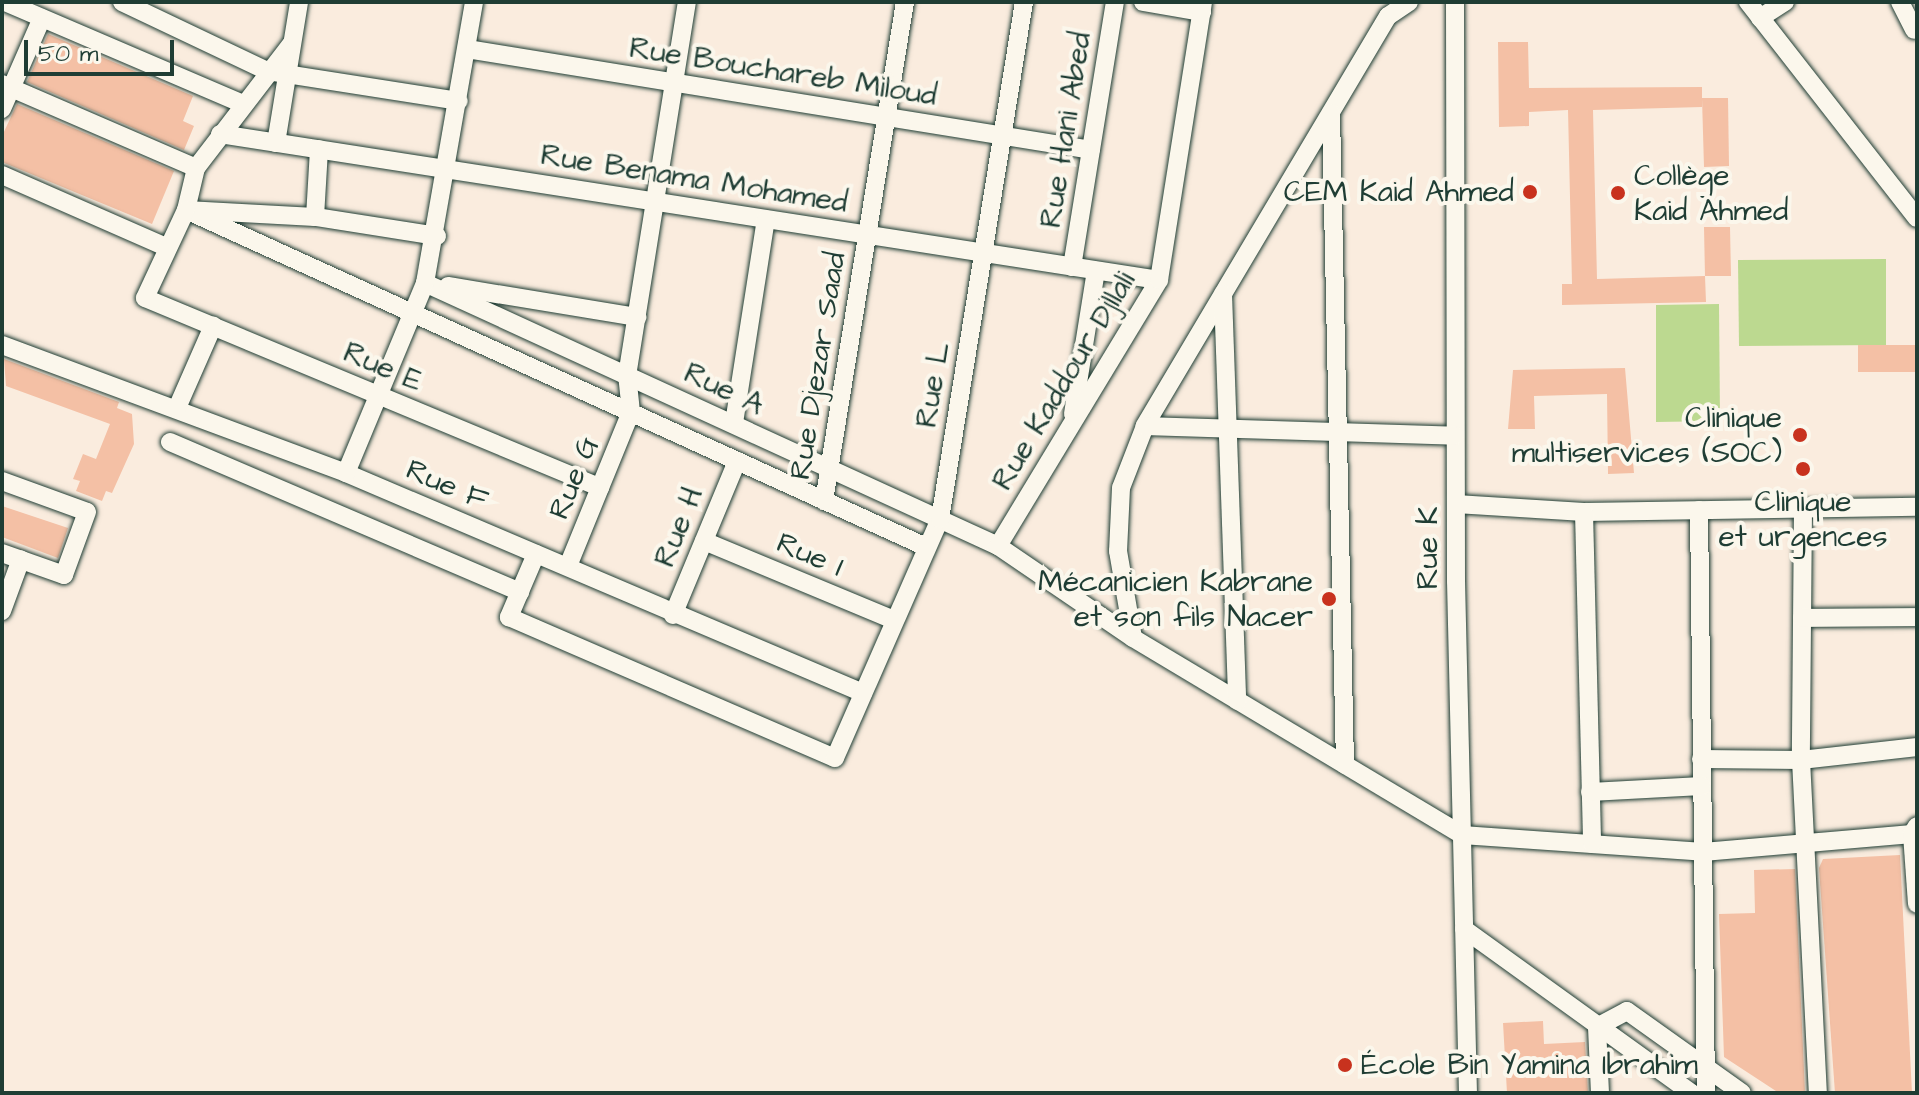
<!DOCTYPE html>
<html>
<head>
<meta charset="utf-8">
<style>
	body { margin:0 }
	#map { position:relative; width:1919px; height:1095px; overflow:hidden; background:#faecde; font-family:"Architects Daughter",sans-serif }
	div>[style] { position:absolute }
	.green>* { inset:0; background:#bcd990 }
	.building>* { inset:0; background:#f4c0a5 }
	.roads { filter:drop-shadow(0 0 2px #1f3d34) drop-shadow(0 0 2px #1f3d34) }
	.street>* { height:18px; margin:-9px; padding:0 9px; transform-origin:9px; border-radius:9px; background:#fbf7ec }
	.dots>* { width:22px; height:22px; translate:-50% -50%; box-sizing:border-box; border:4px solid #fbf7ec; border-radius:50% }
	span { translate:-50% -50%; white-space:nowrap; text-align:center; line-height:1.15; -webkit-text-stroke:8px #fbf7ec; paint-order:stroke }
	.street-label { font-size:30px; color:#1f3d34 }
	.poi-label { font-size:30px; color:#1f3d34 }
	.left { translate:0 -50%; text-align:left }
	.right { translate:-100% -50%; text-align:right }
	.frame { position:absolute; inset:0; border:4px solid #1f3d34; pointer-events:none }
	.scale { position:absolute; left:24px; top:40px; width:150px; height:36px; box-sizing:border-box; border:4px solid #1f3d34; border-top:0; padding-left:10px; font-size:24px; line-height:28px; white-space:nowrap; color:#1f3d34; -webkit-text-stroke:6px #fbf7ec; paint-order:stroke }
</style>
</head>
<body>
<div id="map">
	<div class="green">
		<div style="clip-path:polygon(1886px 259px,1886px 345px,1739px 346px,1738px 260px)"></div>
		<div style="clip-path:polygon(1719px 304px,1720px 421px,1656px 422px,1656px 305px)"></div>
	</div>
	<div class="building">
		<div style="clip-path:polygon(48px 34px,193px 96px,183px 121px,194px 126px,184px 150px,27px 82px)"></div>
		<div style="clip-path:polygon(1498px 42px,1528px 42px,1529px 88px,1702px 87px,1702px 107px,1593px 110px,1597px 279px,1705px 276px,1706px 302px,1562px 305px,1562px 284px,1572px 284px,1568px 110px,1529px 112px,1529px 126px,1499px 127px)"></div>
		<div style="clip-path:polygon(1702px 98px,1728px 98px,1729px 166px,1704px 167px)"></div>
		<div style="clip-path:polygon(17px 104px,174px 171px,152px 224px,2px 162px,2px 136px)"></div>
		<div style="clip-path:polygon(1704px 227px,1730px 227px,1731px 276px,1705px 276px)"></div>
		<div style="clip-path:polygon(1858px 345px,1917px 345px,1917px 372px,1858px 372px)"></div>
		<div style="clip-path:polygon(4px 359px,119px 402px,117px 408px,132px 414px,134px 444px,112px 493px,106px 491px,102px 501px,76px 491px,80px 481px,73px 479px,83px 454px,96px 459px,110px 424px,6px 386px)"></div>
		<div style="clip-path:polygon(1625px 368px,1634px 473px,1608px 474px,1607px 394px,1534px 396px,1535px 429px,1508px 429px,1513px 370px)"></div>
		<div style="clip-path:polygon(2px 506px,68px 528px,58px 558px,2px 537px)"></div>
		<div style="clip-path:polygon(1900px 855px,1912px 1093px,1835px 1093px,1819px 868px,1823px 859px)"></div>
		<div style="clip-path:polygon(1795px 869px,1805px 1093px,1779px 1093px,1724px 1057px,1719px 914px,1755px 913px,1754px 870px)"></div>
		<div style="clip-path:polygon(1543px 1021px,1544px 1044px,1585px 1042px,1588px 1093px,1507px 1093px,1503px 1023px)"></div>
	</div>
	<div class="roads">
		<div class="street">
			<div style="left:5px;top:2px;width:259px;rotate:23.2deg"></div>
			<div style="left:122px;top:2px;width:161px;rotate:25.4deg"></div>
			<div style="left:267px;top:71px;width:194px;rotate:8.9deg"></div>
			<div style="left:1143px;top:2px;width:60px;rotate:9.6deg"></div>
			<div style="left:1409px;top:2px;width:25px;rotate:146deg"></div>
			<div style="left:1388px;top:16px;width:477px;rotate:120.7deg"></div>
			<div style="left:1145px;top:426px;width:66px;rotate:111.2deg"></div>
			<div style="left:1121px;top:488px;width:63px;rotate:92.7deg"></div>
			<div style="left:1118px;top:551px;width:88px;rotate:80.2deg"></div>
			<div style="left:1133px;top:638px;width:383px;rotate:30.9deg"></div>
			<div style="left:1462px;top:835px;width:242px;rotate:4deg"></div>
			<div style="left:1703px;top:852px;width:210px;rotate:-4.9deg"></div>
			<div style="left:1912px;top:834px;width:9px;rotate:-58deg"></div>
			<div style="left:1455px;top:2px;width:579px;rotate:89.9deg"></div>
			<div style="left:1456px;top:581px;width:512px;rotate:88.66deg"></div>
			<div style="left:1748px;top:2px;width:274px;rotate:52deg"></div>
			<div style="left:1900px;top:2px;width:31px;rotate:63deg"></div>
			<div style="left:1760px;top:18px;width:30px;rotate:-33deg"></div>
			<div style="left:292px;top:43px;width:158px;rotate:127.5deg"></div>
			<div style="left:196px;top:168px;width:43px;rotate:103.4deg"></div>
			<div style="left:186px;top:210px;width:813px;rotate:24.48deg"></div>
			<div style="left:467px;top:49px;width:632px;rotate:9.19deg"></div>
			<div style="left:2px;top:84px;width:211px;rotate:23.4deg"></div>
			<div style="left:2px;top:109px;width:99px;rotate:-66.3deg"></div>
			<div style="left:1331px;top:113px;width:652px;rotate:88.77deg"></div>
			<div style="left:220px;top:134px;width:950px;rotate:8.84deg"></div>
			<div style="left:276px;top:143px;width:143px;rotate:-80.7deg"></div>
			<div style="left:2px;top:175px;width:181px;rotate:23.7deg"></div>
			<div style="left:315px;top:217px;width:68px;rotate:-86.6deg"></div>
			<div style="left:437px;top:236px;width:123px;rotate:-171.1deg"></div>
			<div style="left:315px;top:217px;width:129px;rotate:-176.9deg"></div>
			<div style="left:186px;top:210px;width:97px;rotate:115deg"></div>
			<div style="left:145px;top:298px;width:493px;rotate:22.6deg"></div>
			<div style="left:1072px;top:267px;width:268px;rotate:-80.8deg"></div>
			<div style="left:425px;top:283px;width:630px;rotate:24.65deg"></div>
			<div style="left:998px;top:546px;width:163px;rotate:34.3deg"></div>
			<div style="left:448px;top:286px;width:192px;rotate:9.3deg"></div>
			<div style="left:1223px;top:294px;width:407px;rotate:88deg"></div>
			<div style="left:2px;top:345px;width:367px;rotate:20.4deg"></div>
			<div style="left:346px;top:473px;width:562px;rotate:23.05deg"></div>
			<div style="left:177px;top:408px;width:90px;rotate:-66.3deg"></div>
			<div style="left:1073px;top:414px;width:145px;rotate:-80.9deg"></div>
			<div style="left:734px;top:423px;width:206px;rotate:-81.1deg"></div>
			<div style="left:1145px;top:426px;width:310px;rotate:1.8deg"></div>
			<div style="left:170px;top:442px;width:381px;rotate:23.2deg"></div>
			<div style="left:346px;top:473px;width:206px;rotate:-67.4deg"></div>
			<div style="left:425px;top:283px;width:285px;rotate:-80.1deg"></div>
			<div style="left:2px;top:481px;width:90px;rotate:20deg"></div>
			<div style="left:87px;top:512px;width:67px;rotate:110.1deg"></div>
			<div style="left:64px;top:575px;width:66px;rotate:-160.5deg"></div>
			<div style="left:824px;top:501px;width:506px;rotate:-80.78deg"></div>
			<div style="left:1456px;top:504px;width:128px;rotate:3.6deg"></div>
			<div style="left:1584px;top:512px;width:333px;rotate:-0.9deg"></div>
			<div style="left:1803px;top:508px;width:252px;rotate:90.5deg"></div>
			<div style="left:1801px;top:760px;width:333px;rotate:87.1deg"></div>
			<div style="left:1699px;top:510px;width:583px;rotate:89.31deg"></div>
			<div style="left:1584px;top:512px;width:332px;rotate:88.6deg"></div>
			<div style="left:704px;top:541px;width:206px;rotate:22.6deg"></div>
			<div style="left:998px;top:546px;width:311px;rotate:-58.8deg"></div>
			<div style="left:1159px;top:280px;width:281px;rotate:-81deg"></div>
			<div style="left:536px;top:554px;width:69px;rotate:113.2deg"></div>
			<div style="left:509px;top:617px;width:355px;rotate:23.4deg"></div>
			<div style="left:835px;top:758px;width:261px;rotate:-66.3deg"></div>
			<div style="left:940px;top:519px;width:524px;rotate:-80.77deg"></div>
			<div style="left:568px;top:566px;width:166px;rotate:-67.8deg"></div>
			<div style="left:631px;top:412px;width:36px;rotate:-96deg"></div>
			<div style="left:627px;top:376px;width:379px;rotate:-80.9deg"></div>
			<div style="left:2px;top:611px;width:55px;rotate:-69.9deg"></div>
			<div style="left:673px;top:615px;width:167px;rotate:-67.4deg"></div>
			<div style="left:1802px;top:618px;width:115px;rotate:-0.5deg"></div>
			<div style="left:1701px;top:759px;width:100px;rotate:0.6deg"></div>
			<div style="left:1801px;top:760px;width:117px;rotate:-6.4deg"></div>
			<div style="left:1590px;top:792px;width:112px;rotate:-3.1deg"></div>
			<div style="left:1912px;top:834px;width:70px;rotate:85.9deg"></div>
			<div style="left:1464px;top:929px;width:280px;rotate:35.8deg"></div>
			<div style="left:1600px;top:1093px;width:66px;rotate:-92.6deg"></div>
			<div style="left:1597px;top:1027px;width:34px;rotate:-28deg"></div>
			<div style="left:1627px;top:1011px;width:141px;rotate:35.5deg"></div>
		</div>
	</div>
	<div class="dots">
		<div style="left:1530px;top:192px;background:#c8321e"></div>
		<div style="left:1618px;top:193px;background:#c8321e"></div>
		<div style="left:1800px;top:435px;background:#c8321e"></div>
		<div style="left:1803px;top:469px;background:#c8321e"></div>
		<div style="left:1329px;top:599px;background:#c8321e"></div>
		<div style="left:1345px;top:1065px;background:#c8321e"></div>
	</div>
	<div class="street-label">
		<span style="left:783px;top:72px;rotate:9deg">Rue Bouchareb Miloud</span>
		<span style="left:1066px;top:130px;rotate:-81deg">Rue Hani Abed</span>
		<span style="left:694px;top:179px;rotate:9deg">Rue Benama Mohamed</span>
		<span style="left:818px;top:366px;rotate:-81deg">Rue Djezar Saad</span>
		<span style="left:383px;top:367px;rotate:23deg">Rue E</span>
		<span style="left:1064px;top:381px;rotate:-59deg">Rue Kaddour Djllali</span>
		<span style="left:933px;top:385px;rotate:-81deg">Rue L</span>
		<span style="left:724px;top:389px;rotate:25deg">Rue A</span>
		<span style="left:574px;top:478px;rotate:-68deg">Rue G</span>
		<span style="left:447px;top:485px;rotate:23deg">Rue F</span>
		<span style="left:679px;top:527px;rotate:-68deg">Rue H</span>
		<span style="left:1428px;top:548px;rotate:-90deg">Rue K</span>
		<span style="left:810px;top:555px;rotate:23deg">Rue I</span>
	</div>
	<div class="poi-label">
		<span class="left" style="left:1634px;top:193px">Collège<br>Kaid Ahmed</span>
		<span class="right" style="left:1514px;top:192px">CEM Kaid Ahmed</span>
		<span class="right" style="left:1782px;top:435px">Clinique<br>multiservices (SOC)</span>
		<span style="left:1803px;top:519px">Clinique<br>et urgences</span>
		<span class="right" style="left:1313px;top:599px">Mécanicien Kabrane<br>et son fils Nacer</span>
		<span class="left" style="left:1361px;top:1065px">École Bin Yamina Ibrahim</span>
	</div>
	<div class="frame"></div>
	<div class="scale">50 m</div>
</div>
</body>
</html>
